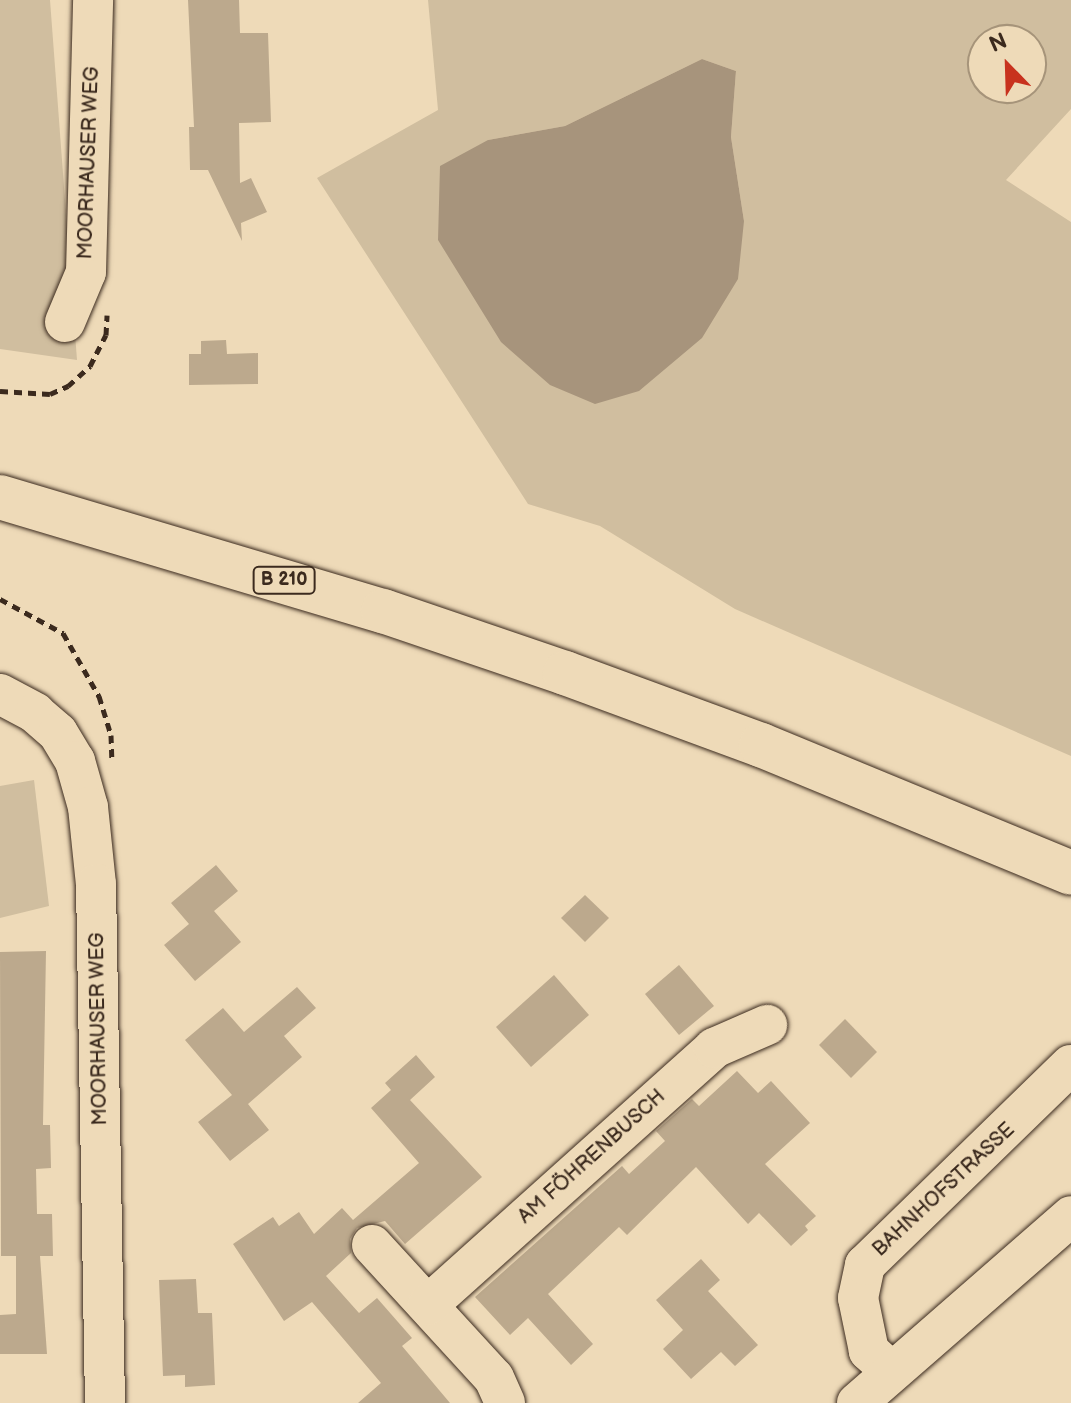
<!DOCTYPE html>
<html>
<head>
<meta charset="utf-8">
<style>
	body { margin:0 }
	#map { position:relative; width:1071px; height:1403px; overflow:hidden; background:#eedab8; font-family:"Balsamiq Sans",sans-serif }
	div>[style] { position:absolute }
	.green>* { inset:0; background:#d0be9f }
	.water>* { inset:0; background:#a7947c }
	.building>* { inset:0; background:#bca98d }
	.path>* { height:5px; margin-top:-2.5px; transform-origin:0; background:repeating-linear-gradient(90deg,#3b2a1e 0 8px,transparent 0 14px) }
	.roads { filter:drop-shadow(0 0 2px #3b2a1e) drop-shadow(0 0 2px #3b2a1e) }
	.minor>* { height:40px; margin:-20px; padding:0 20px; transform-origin:20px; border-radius:20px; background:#eedab8 }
	.highway>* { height:44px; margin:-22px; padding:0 22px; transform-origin:22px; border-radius:22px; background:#eedab8 }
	span { translate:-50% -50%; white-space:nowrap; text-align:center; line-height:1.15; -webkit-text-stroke:6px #eedab8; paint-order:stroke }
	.shield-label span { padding:2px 6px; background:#eedab8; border:2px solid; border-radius:6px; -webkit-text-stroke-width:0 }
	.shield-label { font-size:18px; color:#3b2a1e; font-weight:700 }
	.street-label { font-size:20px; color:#3b2a1e }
	.north { position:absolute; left:967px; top:24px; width:80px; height:80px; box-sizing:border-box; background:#eedab8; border:2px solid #a6947a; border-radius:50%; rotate:337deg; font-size:22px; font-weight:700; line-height:32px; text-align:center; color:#3b2a1e }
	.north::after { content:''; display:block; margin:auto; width:28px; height:36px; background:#c8321e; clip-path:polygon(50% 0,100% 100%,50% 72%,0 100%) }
</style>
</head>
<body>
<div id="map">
	<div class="green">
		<div style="clip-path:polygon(0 0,50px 0,77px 360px,0 349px)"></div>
		<div style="clip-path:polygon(evenodd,428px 0,1071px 0,1071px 109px,1006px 180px,1071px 222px,1071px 756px,735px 609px,600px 526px,528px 504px,317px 178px,438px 110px,428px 0,983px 40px,1031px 40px,1031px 88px,983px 88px,983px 40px,428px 0,702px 59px,736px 71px,731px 137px,744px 221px,488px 140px,565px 126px,702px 59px)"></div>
		<div style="clip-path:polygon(34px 780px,49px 906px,0 918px,0 786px)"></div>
	</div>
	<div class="water">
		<div style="clip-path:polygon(702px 59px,736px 71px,731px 137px,744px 221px,738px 279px,702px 338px,639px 391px,595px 404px,550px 385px,501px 342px,438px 240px,440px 166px,488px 140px,565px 126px)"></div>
	</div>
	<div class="building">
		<div style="clip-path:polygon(188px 0,239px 0,240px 33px,268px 33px,271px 122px,239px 123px,240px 183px,251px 178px,267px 212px,241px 223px,242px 241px,208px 170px,190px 170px,189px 127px,194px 127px)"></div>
		<div style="clip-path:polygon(226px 340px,227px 354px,258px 353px,258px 384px,189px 385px,189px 354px,201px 354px,201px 341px)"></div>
		<div style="clip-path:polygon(216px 865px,238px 891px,214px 911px,241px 942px,195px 981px,164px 945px,189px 924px,171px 903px)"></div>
		<div style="clip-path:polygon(585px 895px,609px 918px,585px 942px,561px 918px)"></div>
		<div style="clip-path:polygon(46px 951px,43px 1125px,50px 1125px,51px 1168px,36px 1169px,37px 1214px,52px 1214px,53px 1256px,40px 1256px,47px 1354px,0 1354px,0 1315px,16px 1314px,16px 1256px,1px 1256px,0 952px)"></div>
		<div style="clip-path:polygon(679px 965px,714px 1006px,679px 1035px,645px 994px)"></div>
		<div style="clip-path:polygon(554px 975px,589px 1015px,531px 1067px,496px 1027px)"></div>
		<div style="clip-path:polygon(297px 987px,316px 1008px,284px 1036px,302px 1057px,248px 1104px,269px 1130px,230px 1161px,198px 1122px,232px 1095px,185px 1040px,223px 1008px,244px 1032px)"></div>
		<div style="clip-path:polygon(845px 1019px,877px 1052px,851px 1078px,819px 1045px)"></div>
		<div style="clip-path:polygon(416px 1055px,435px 1077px,410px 1100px,482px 1177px,405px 1244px,385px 1221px,357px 1228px,350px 1239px,351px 1253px,326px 1276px,359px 1313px,377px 1298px,412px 1338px,402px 1346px,450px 1403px,358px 1403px,381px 1383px,312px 1302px,284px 1321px,233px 1244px,273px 1217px,279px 1226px,299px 1212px,314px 1234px,342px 1208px,353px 1220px,419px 1163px,371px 1108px,391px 1090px,385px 1083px)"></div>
		<div style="clip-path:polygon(737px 1071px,758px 1093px,771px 1081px,810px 1123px,765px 1164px,816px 1216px,805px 1226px,808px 1230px,791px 1246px,759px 1213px,748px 1224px,696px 1167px,627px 1235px,619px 1227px,548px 1294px,593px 1344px,571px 1365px,528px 1318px,510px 1335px,475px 1297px,622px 1166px,629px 1174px,665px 1141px,656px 1131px,692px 1099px,699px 1106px)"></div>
		<div style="clip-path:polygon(701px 1259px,720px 1280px,708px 1291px,758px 1345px,735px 1366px,721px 1352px,691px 1379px,663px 1349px,683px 1330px,656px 1300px)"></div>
		<div style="clip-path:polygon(196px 1279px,198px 1313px,212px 1313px,215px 1385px,185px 1387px,185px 1375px,163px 1376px,159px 1280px)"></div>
	</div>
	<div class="path">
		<div style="left:0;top:391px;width:50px;rotate:3.4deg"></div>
		<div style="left:50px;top:394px;width:20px;rotate:-24deg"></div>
		<div style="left:68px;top:386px;width:30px;rotate:-42deg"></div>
		<div style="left:90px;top:366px;width:35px;rotate:-63deg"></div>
		<div style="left:106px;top:335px;width:20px;rotate:-87deg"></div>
		<div style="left:0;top:599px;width:72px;rotate:28.4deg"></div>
		<div style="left:63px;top:633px;width:73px;rotate:60.3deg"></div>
		<div style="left:99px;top:696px;width:41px;rotate:72.9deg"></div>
		<div style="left:111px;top:735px;width:23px;rotate:88deg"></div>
	</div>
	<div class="roads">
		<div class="minor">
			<div style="left:65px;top:322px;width:54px;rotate:-67.2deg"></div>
			<div style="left:86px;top:272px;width:272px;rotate:-88.5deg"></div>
			<div style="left:0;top:694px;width:40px;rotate:28deg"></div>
			<div style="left:35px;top:713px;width:30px;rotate:41deg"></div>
			<div style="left:58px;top:733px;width:33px;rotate:59deg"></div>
			<div style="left:75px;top:761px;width:48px;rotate:74.2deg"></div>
			<div style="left:88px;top:807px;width:77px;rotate:84.1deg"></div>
			<div style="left:96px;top:884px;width:519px;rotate:89.01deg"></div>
			<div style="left:372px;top:1245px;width:180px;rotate:47.5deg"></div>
			<div style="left:494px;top:1378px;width:27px;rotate:66deg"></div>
			<div style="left:428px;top:1305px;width:385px;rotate:-41.9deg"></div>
			<div style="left:714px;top:1048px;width:58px;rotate:-23.5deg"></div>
			<div style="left:891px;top:1371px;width:30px;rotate:-138deg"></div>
			<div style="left:869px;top:1351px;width:54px;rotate:-101.7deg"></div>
			<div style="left:858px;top:1298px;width:34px;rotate:-78deg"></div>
			<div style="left:865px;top:1265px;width:287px;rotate:-44.2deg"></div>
			<div style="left:857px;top:1403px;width:284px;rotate:-41.1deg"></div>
		</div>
		<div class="highway">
			<div style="left:0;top:497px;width:400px;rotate:16.6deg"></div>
			<div style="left:383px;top:611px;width:192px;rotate:18.8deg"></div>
			<div style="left:565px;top:673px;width:209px;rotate:20.2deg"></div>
			<div style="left:761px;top:745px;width:335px;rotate:22.4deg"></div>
		</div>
	</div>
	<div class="shield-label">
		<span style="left:284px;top:580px">B 210</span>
	</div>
	<div class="street-label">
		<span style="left:89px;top:163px;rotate:-88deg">MOORHAUSER WEG</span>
		<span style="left:99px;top:1029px;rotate:-91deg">MOORHAUSER WEG</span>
		<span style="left:592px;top:1157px;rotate:-42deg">AM FÖHRENBUSCH</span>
		<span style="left:944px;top:1190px;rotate:-43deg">BAHNHOFSTRASSE</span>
	</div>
	<div class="north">N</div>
</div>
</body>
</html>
